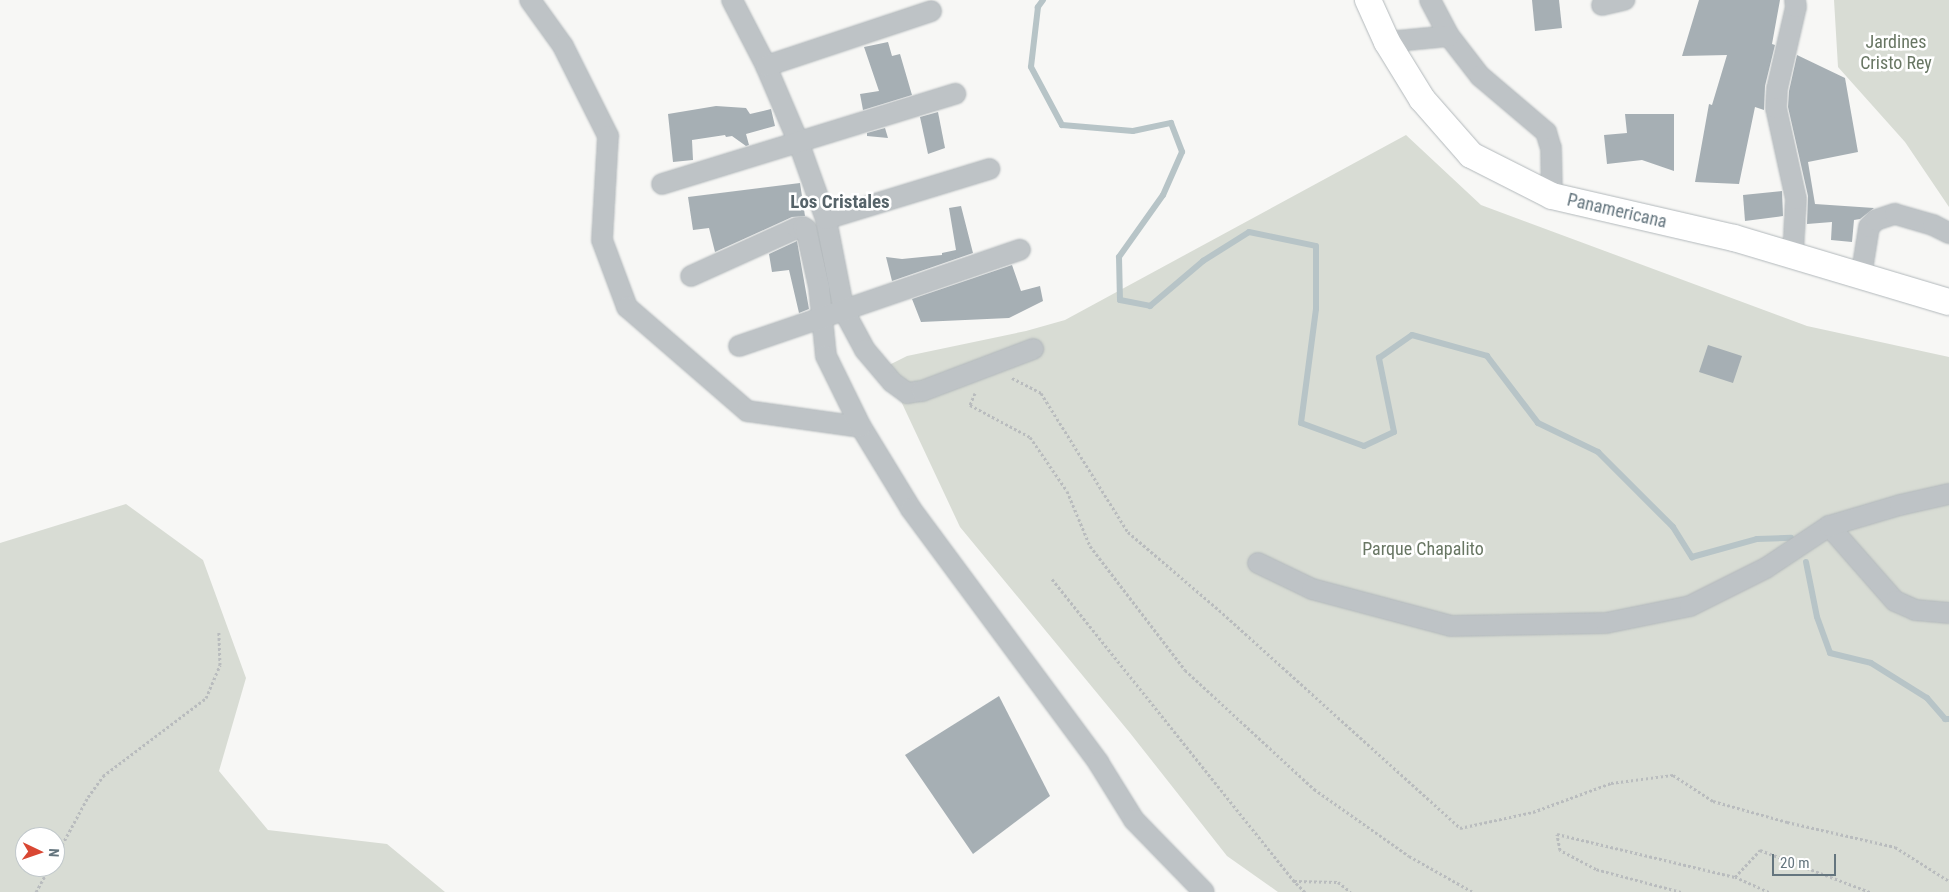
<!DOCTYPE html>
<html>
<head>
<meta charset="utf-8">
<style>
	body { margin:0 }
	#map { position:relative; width:1949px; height:892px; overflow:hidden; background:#f7f7f5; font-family:"Roboto Condensed",sans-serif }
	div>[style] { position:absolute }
	.green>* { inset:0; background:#d8dcd4 }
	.stream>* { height:6px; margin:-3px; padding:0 3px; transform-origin:3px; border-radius:3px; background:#b7c4c7 }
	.building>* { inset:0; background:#a6afb4 }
	.path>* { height:3px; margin-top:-1.5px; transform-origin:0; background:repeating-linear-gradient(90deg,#b9bcbe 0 2.5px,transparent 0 5px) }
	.roads { filter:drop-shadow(0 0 1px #b2b8bb) drop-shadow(0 0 1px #b2b8bb) }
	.minor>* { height:20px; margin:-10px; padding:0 10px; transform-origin:10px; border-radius:10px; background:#bec3c6 }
	.major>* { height:26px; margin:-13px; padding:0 13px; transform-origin:13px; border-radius:13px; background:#fff }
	span { translate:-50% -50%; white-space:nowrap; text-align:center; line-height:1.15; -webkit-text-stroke:5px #fff; paint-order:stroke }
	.park-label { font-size:18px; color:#687663 }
	.street-label { font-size:18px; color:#64757e }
	.neighbourhood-label { font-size:19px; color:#566369; font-weight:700 }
	.north { position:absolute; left:15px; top:827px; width:50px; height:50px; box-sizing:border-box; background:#fff; border:1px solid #c1c8cb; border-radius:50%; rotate:93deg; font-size:14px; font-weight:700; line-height:20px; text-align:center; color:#64757e }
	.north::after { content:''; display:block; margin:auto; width:18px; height:22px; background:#d94733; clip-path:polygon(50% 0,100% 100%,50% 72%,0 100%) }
	.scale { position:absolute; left:1772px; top:854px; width:64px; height:22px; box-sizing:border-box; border:2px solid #64757e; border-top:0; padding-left:6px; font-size:15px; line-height:18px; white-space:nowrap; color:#64757e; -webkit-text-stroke:4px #fff; paint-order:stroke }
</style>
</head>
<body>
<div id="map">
	<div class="green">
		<div style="clip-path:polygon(1834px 0,1949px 0,1949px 207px,1905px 142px,1838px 67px)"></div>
		<div style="clip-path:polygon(1406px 135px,1481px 205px,1807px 326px,1949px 357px,1949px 892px,1278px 892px,1227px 856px,1130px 733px,960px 527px,885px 367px,907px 356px,1026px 331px,1065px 320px)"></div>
		<div style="clip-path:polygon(evenodd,126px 504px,203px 560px,246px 678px,219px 771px,268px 830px,387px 844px,445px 892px,0 892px,0 543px,126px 504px,25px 837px,55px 837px,55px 867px,25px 867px,25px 837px)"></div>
	</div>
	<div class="stream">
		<div style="left:1043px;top:0;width:9px;rotate:126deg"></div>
		<div style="left:1038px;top:7px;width:60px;rotate:96.7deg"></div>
		<div style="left:1031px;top:67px;width:66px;rotate:61.9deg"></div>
		<div style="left:1062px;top:125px;width:71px;rotate:4.8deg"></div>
		<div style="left:1133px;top:131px;width:39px;rotate:-12deg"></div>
		<div style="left:1171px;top:123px;width:31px;rotate:69deg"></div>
		<div style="left:1182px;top:152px;width:47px;rotate:113.8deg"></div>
		<div style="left:1163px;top:195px;width:76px;rotate:125.4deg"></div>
		<div style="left:1119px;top:257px;width:43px;rotate:88.7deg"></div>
		<div style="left:1120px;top:300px;width:31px;rotate:11deg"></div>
		<div style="left:1150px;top:306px;width:70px;rotate:-40.3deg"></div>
		<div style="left:1203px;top:261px;width:54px;rotate:-32.2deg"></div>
		<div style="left:1249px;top:232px;width:68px;rotate:11.8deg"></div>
		<div style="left:1316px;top:246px;width:63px;rotate:90deg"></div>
		<div style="left:1316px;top:309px;width:115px;rotate:97.5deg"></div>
		<div style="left:1301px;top:423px;width:67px;rotate:20.1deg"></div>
		<div style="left:1364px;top:446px;width:33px;rotate:-25deg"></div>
		<div style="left:1394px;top:432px;width:76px;rotate:-101.5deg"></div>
		<div style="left:1379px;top:358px;width:40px;rotate:-34.9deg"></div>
		<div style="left:1412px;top:335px;width:78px;rotate:15.6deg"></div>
		<div style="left:1487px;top:356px;width:84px;rotate:52.7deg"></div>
		<div style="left:1538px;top:423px;width:67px;rotate:25.8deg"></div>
		<div style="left:1598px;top:452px;width:106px;rotate:45deg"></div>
		<div style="left:1673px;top:527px;width:36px;rotate:58deg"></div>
		<div style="left:1692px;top:557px;width:67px;rotate:-15.5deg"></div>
		<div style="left:1757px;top:539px;width:34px;rotate:-2deg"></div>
		<div style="left:1806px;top:562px;width:56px;rotate:78.7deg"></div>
		<div style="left:1817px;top:617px;width:38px;rotate:70deg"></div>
		<div style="left:1830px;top:653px;width:42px;rotate:13.7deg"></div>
		<div style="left:1871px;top:663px;width:66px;rotate:32deg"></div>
		<div style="left:1927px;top:698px;width:28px;rotate:49deg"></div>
		<div style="left:1945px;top:719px;width:4px"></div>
	</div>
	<div class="building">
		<div style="clip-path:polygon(1532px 0,1559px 0,1562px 28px,1535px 31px)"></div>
		<div style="clip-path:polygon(1699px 0,1780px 0,1772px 44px,1775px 45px,1765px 86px,1764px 110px,1755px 107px,1739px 184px,1695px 182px,1709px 104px,1712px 105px,1727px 55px,1682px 56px)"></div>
		<div style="clip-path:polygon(888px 42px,892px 56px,900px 54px,912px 95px,863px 110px,860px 94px,879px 91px,864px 47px)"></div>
		<div style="clip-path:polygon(1797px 55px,1845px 78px,1858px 152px,1808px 162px,1815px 204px,1874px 208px,1860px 219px,1854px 220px,1852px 242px,1831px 240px,1832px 222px,1807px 224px,1808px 196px,1788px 107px,1789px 91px)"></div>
		<div style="clip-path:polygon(716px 106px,746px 108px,750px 114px,771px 109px,775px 126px,746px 134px,749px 145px,746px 146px,732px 136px,726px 137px,725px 135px,692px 140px,693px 160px,673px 162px,668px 114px)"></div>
		<div style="clip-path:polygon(938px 112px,945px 148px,928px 154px,920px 117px)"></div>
		<div style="clip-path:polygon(1625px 114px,1674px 114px,1674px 171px,1642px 160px,1607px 164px,1604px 135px,1627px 133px)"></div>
		<div style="clip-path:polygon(885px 128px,888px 138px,867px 136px,867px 133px)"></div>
		<div style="clip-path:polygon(800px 183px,805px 216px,792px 217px,715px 252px,709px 228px,693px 230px,688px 197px)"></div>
		<div style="clip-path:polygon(1782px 191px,1783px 216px,1745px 221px,1743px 195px)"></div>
		<div style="clip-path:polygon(961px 206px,973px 253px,892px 281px,886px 257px,902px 259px,942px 255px,942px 253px,956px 250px,949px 208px)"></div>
		<div style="clip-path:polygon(797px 241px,809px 309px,799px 313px,789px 270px,772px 272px,769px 254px)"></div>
		<div style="clip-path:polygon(1012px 265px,1021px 291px,1040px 286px,1043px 301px,1009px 318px,921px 322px,912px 299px)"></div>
		<div style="clip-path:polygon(1708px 345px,1742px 356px,1733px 383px,1699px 372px)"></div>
		<div style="clip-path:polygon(999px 696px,1050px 796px,973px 854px,905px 755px)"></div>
	</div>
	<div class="path">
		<div style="left:1012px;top:378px;width:33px;rotate:27deg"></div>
		<div style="left:1041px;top:393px;width:164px;rotate:58deg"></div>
		<div style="left:1128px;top:532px;width:120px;rotate:40.6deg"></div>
		<div style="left:1219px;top:610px;width:325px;rotate:42.1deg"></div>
		<div style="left:1460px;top:828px;width:75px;rotate:-12.4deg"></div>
		<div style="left:1533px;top:812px;width:83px;rotate:-20.4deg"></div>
		<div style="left:1611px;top:783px;width:63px;rotate:-7.4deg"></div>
		<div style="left:1673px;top:775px;width:48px;rotate:33deg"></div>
		<div style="left:1713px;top:801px;width:77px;rotate:15.8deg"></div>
		<div style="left:1787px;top:822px;width:111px;rotate:13deg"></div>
		<div style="left:1895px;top:847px;width:64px;rotate:32.2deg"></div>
		<div style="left:975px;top:393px;width:13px;rotate:113deg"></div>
		<div style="left:970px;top:405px;width:68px;rotate:28.1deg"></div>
		<div style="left:1030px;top:437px;width:65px;rotate:55.6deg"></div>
		<div style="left:1067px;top:491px;width:60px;rotate:67.3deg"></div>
		<div style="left:1090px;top:546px;width:156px;rotate:52.5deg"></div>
		<div style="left:1185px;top:670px;width:176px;rotate:42.7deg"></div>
		<div style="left:1314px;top:789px;width:116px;rotate:35.2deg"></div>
		<div style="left:1409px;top:856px;width:73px;rotate:29.4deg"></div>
		<div style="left:1052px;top:579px;width:387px;rotate:51.3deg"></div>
		<div style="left:55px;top:858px;width:69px;rotate:-61.6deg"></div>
		<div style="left:88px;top:797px;width:26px;rotate:-54deg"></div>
		<div style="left:103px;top:776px;width:129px;rotate:-37.1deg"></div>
		<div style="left:206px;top:698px;width:36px;rotate:-67deg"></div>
		<div style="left:220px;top:665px;width:34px;rotate:-92deg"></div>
		<div style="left:36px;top:892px;width:29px;rotate:-61deg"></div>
		<div style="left:1305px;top:892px;width:16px;rotate:-135deg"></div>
		<div style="left:1294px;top:881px;width:44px;rotate:1.3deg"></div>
		<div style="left:1338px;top:882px;width:16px;rotate:38deg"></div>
		<div style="left:1681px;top:892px;width:88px;rotate:-164.9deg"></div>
		<div style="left:1596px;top:869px;width:41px;rotate:-152.2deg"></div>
		<div style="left:1560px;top:850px;width:16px;rotate:-101deg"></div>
		<div style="left:1557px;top:834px;width:183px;rotate:13.6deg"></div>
		<div style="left:1769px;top:892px;width:37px;rotate:-156deg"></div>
		<div style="left:1735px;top:877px;width:37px;rotate:-47deg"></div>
		<div style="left:1760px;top:850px;width:118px;rotate:20.9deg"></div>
	</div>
	<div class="roads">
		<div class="minor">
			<div style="left:530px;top:0;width:57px;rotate:54.3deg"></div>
			<div style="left:563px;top:46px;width:101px;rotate:63.4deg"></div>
			<div style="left:608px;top:136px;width:104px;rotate:93.3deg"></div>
			<div style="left:602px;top:240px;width:72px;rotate:69.5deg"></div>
			<div style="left:627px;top:307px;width:159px;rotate:40.9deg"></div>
			<div style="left:747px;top:411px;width:115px;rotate:8deg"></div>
			<div style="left:861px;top:427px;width:96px;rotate:58.6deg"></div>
			<div style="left:911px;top:509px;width:315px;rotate:53.5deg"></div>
			<div style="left:1098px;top:762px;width:68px;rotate:58.2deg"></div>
			<div style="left:1134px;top:820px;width:100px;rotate:45.8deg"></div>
			<div style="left:732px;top:0;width:74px;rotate:62.7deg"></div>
			<div style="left:766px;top:66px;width:82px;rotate:66.9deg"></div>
			<div style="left:798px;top:141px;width:83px;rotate:70.3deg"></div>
			<div style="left:826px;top:219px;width:94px;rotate:78.9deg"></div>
			<div style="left:844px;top:311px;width:44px;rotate:61.7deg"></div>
			<div style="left:865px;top:350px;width:42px;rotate:49.8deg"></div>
			<div style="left:892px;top:382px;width:19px;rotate:36deg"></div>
			<div style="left:907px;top:393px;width:15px;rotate:-8deg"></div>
			<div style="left:922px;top:391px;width:119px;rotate:-20.7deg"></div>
			<div style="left:1430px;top:0;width:41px;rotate:62.2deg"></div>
			<div style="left:1449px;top:36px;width:51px;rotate:52.2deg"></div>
			<div style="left:1480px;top:76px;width:87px;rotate:40.3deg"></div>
			<div style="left:1546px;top:132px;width:17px;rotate:73deg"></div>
			<div style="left:1551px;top:148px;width:48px;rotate:88.8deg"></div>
			<div style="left:1602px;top:5px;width:23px;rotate:-13deg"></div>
			<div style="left:1387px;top:42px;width:62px;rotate:-5.5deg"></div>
			<div style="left:766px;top:66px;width:174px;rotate:-18.4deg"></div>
			<div style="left:662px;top:184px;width:307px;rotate:-17.1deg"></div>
			<div style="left:826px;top:219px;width:171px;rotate:-17deg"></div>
			<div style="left:1793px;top:254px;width:55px;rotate:-86.9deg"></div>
			<div style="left:1796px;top:199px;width:93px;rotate:-102.4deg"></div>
			<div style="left:1776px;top:108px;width:19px;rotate:-87deg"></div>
			<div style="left:1777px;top:89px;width:84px;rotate:-77deg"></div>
			<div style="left:1796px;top:7px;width:7px;rotate:-98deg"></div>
			<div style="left:691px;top:276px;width:116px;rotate:-24.4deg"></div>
			<div style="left:797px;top:228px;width:6px;rotate:-9deg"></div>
			<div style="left:803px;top:227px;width:4px;rotate:34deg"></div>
			<div style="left:806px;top:229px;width:59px;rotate:77.4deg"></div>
			<div style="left:819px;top:287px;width:69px;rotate:84.2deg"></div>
			<div style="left:826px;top:356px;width:79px;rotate:63.8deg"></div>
			<div style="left:1861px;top:277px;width:51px;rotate:-80.9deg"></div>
			<div style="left:1869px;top:227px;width:10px;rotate:-45deg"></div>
			<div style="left:1876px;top:220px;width:20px;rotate:-18deg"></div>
			<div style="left:1895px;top:214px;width:40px;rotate:16deg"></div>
			<div style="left:1933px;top:225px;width:18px;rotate:27deg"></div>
			<div style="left:739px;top:346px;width:297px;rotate:-18.9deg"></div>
			<div style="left:1829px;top:526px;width:100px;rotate:48.7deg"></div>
			<div style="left:1895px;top:601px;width:22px;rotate:24deg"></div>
			<div style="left:1915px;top:610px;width:34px;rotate:5deg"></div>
			<div style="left:1258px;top:563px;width:60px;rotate:25.7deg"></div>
			<div style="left:1312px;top:589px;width:144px;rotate:14.9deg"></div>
			<div style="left:1451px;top:626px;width:155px;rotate:-1.1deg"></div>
			<div style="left:1606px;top:623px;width:86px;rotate:-11.4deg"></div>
			<div style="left:1690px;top:606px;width:85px;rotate:-26.6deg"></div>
			<div style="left:1766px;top:568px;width:76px;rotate:-33.7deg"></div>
			<div style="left:1829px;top:526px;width:74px;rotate:-16.5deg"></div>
			<div style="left:1900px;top:505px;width:50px;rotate:-12.7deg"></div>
		</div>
		<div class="major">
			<div style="left:1368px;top:0;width:46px;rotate:65.7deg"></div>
			<div style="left:1387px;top:42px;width:67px;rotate:58.4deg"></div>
			<div style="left:1422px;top:99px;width:74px;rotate:48.8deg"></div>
			<div style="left:1471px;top:155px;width:91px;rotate:26.8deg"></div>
			<div style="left:1552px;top:196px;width:187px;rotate:13deg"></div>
			<div style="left:1734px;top:238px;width:224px;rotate:16.6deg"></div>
		</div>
	</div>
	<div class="park-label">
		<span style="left:1896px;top:53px">Jardines<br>Cristo Rey</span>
		<span style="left:1423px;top:549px">Parque Chapalito</span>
	</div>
	<div class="street-label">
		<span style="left:1617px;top:211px;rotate:13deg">Panamericana</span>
	</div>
	<div class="neighbourhood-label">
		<span style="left:840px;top:202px">Los Cristales</span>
	</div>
	<div class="north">N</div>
	<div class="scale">20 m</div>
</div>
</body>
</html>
